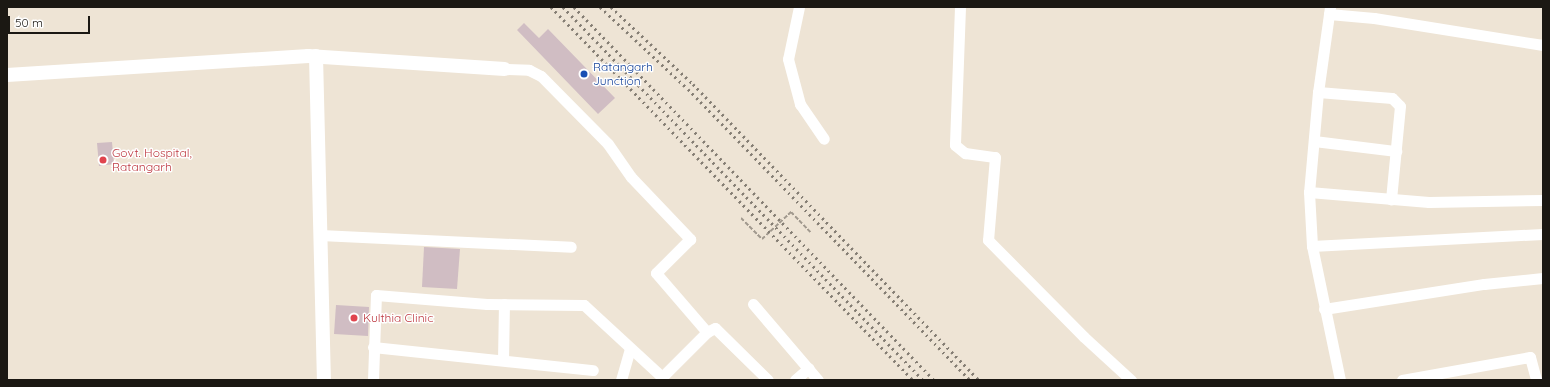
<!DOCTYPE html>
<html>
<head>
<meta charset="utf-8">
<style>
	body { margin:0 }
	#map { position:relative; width:1550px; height:387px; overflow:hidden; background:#eee4d5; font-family:Quicksand,sans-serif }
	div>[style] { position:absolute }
	.building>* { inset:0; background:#d0bdc3 }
	.path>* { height:2px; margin-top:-1px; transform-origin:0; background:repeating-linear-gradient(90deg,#a1998e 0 4px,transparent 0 6px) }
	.minor>* { height:11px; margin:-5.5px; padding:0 5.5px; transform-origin:5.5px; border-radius:5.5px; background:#fff }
	.tertiary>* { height:14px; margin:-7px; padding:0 7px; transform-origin:7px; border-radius:7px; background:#fff }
	.rail>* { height:3px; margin-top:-1.5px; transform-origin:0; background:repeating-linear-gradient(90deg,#857e74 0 2px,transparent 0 6px) }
	.dots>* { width:11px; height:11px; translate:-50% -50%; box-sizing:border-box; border:2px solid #fff; border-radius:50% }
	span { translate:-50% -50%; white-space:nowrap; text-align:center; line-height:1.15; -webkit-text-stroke:3px #fff; paint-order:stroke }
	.transit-label { font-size:12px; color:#164399 }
	.left { translate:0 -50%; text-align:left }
	.health-label { font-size:12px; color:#be3a42 }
	.frame { position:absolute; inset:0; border:8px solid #1b1813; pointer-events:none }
	.scale { position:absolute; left:8px; top:16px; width:82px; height:18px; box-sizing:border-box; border:2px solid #1b1813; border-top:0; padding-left:5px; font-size:12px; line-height:14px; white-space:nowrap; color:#1b1813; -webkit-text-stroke:3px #fff; paint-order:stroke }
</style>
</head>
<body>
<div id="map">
	<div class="building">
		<div style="clip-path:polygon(524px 23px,539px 38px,548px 29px,615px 98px,598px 114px,517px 30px)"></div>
		<div style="clip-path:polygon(112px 142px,114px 164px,99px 166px,97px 143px)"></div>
		<div style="clip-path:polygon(424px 247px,460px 249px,457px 289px,422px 287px)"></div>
		<div style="clip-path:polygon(336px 305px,369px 307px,368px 336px,334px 334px)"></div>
	</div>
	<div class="path">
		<div style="left:741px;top:218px;width:30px;rotate:45deg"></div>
		<div style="left:762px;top:239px;width:40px;rotate:-43deg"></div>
		<div style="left:791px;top:212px;width:28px;rotate:46deg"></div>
	</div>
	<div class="minor">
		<div style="left:799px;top:7px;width:53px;rotate:101.9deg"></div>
		<div style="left:788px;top:59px;width:47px;rotate:75.1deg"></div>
		<div style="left:800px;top:104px;width:42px;rotate:55.6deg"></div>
		<div style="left:960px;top:7px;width:138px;rotate:92.1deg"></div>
		<div style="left:955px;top:145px;width:13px;rotate:39deg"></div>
		<div style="left:965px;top:153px;width:30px;rotate:8deg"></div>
		<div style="left:995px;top:157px;width:83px;rotate:94.8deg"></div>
		<div style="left:988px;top:240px;width:136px;rotate:45.3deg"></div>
		<div style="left:1084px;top:337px;width:64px;rotate:42.5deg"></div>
		<div style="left:1330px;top:7px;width:86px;rotate:98deg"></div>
		<div style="left:1318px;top:92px;width:100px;rotate:95.1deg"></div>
		<div style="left:1309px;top:192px;width:54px;rotate:86.8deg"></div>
		<div style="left:1312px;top:246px;width:137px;rotate:78.2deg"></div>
		<div style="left:1329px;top:14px;width:45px;rotate:5.1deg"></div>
		<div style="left:1374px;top:18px;width:171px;rotate:9.1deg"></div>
		<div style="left:505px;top:69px;width:24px;rotate:2deg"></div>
		<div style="left:529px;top:70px;width:13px;rotate:27deg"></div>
		<div style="left:541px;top:76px;width:95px;rotate:45.4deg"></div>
		<div style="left:608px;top:144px;width:40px;rotate:55.1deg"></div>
		<div style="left:631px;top:177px;width:86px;rotate:46.4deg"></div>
		<div style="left:690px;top:239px;width:48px;rotate:135deg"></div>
		<div style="left:656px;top:273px;width:78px;rotate:49.2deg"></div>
		<div style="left:707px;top:332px;width:9px;rotate:-27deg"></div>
		<div style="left:715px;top:328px;width:74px;rotate:44.5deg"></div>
		<div style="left:1318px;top:92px;width:74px;rotate:4.6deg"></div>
		<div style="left:1392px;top:98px;width:11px;rotate:45deg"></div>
		<div style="left:1400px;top:106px;width:94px;rotate:95.5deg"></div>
		<div style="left:1314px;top:141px;width:83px;rotate:7deg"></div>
		<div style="left:1309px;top:192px;width:120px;rotate:4.8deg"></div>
		<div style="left:1429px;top:202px;width:114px;rotate:-1deg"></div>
		<div style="left:320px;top:235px;width:251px;rotate:2.7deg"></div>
		<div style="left:1312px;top:246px;width:231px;rotate:-3deg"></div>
		<div style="left:753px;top:304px;width:100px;rotate:49.5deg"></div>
		<div style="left:1324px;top:309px;width:162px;rotate:-8.9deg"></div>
		<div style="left:1484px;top:284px;width:59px;rotate:-5.8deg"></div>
		<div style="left:373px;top:347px;width:221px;rotate:6deg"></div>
		<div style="left:503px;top:360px;width:56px;rotate:-89deg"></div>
		<div style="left:373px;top:380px;width:85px;rotate:-88deg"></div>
		<div style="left:376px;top:295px;width:111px;rotate:4.6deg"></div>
		<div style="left:487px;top:304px;width:97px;rotate:0.6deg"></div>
		<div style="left:584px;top:305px;width:106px;rotate:42.7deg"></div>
		<div style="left:662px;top:377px;width:64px;rotate:-45deg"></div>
		<div style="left:621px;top:380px;width:33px;rotate:-74deg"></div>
		<div style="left:795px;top:380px;width:18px;rotate:-41deg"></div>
		<div style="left:1402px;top:380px;width:130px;rotate:-10.2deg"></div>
		<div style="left:1530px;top:357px;width:24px;rotate:75deg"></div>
	</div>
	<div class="tertiary">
		<div style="left:316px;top:56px;width:324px;rotate:88.6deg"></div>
		<div style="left:7px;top:75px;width:302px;rotate:-3.6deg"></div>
		<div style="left:308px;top:56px;width:197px;rotate:3.8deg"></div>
	</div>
	<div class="rail">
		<div style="left:551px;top:7px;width:520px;rotate:45.86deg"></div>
		<div style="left:563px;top:7px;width:518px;rotate:46.02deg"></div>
		<div style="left:574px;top:7px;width:518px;rotate:46.02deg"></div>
		<div style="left:600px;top:7px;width:120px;rotate:43deg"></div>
		<div style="left:688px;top:89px;width:405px;rotate:45.9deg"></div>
		<div style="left:611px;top:7px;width:112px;rotate:43.2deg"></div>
		<div style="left:693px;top:84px;width:412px;rotate:46deg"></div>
	</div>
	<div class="dots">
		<div style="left:584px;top:74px;background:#1a4fb4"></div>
		<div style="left:103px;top:160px;background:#e0444e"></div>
		<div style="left:354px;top:318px;background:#e0444e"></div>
	</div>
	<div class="transit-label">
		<span class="left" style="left:593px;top:74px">Ratangarh<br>Junction</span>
	</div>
	<div class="health-label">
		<span class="left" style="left:112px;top:160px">Govt. Hospital,<br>Ratangarh</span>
		<span class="left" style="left:363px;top:318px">Kulthia Clinic</span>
	</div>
	<div class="frame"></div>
	<div class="scale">50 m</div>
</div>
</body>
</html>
